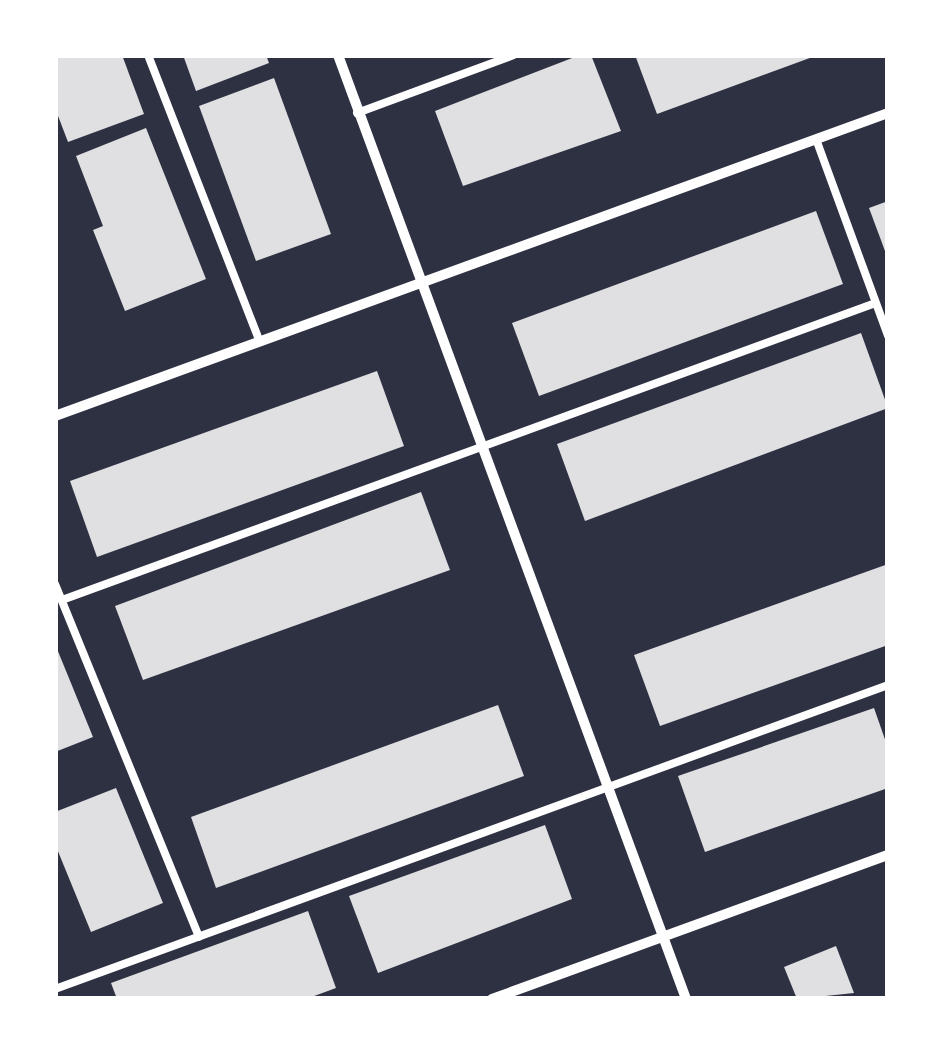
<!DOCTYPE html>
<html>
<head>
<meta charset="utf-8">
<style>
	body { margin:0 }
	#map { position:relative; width:943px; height:1054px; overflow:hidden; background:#2d3142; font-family:Quicksand,sans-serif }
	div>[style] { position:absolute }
	.building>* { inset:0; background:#e0e0e3 }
	.service>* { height:8px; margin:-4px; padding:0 4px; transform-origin:4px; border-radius:4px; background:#fff }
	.minor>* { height:10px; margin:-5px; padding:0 5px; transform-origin:5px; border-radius:5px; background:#fff }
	span { translate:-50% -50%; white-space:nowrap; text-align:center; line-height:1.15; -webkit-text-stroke:8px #fff; paint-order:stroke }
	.frame { position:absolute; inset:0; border:58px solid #fff; pointer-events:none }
</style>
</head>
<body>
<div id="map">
	<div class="building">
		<div style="clip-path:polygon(55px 55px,122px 55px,144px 114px,68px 142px,55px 108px)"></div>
		<div style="clip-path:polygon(183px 55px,266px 55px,269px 63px,196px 91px)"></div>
		<div style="clip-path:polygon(580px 55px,591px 55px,621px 131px,463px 186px,435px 111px)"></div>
		<div style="clip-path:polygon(635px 55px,818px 55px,657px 114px)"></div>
		<div style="clip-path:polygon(274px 78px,331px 234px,256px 261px,199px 106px)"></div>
		<div style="clip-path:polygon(146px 128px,206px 279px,125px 311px,93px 230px,103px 226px,76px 156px)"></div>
		<div style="clip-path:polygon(888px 201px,888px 259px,869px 208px)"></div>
		<div style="clip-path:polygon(816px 211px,843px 284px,539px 396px,512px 323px)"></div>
		<div style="clip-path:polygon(861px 333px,888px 408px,585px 521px,557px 444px)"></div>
		<div style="clip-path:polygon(377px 371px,404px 446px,97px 557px,70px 481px)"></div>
		<div style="clip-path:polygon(421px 492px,450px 570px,143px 680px,115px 606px)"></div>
		<div style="clip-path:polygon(888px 564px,888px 645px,660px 726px,634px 655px)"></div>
		<div style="clip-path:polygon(55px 644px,93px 737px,55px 752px)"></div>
		<div style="clip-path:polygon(498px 705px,524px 776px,216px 888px,191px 817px)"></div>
		<div style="clip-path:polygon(874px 708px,888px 748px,888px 788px,705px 852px,678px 776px)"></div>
		<div style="clip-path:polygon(116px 788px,163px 903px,91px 932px,55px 844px,55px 812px)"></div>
		<div style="clip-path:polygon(545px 825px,572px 899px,378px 973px,349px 896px)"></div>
		<div style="clip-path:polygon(308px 911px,336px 988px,306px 999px,117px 999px,111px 983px)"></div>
		<div style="clip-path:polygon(836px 946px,854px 993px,797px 999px,784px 967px)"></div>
	</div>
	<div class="service">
		<div style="left:148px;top:55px;width:308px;rotate:68.7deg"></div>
		<div style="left:357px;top:113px;width:167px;rotate:-20.3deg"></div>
		<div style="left:816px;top:139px;width:210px;rotate:69.9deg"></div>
		<div style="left:55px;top:584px;width:381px;rotate:67.8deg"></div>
		<div style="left:62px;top:600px;width:866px;rotate:-20.05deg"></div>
		<div style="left:55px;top:989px;width:887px;rotate:-20.05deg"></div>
	</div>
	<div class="minor">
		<div style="left:338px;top:55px;width:1006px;rotate:69.76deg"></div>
		<div style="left:55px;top:416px;width:886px;rotate:-19.99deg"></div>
		<div style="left:492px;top:999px;width:421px;rotate:-20deg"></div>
	</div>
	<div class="frame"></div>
</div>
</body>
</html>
